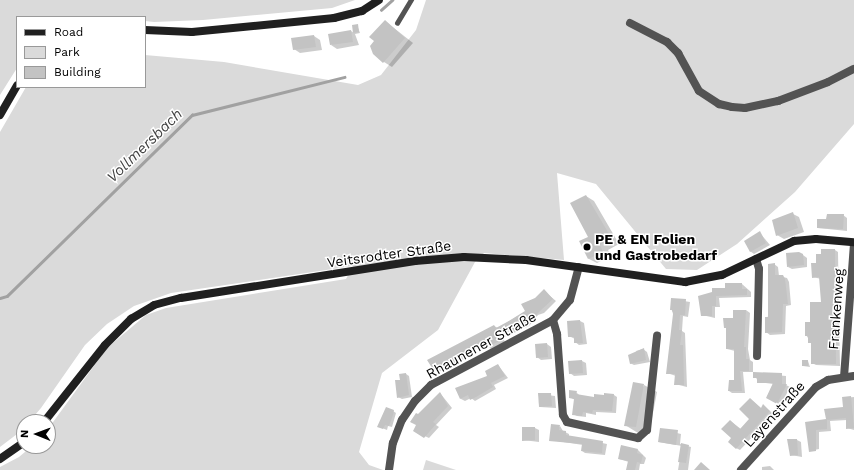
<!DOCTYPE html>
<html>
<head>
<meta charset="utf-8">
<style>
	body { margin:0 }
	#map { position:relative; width:854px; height:470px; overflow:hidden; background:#fff; font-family:"Work Sans",sans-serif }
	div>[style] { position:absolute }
	.green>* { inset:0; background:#dadada }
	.shadow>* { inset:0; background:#0003 }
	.stream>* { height:2.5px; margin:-1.25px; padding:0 1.25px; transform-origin:1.25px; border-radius:1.25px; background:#a1a1a1 }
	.building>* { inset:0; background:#c3c3c3 }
	.lane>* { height:4.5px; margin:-2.25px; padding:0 2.25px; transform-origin:2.25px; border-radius:2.25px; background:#535353 }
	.street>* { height:8px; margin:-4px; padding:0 4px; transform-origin:4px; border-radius:4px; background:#535353 }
	.secondary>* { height:8px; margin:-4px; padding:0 4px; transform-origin:4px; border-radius:4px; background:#202020 }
	.dots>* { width:11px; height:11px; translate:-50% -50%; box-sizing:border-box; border:2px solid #fff; border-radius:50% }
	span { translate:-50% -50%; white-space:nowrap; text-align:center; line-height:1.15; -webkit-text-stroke:3px #fff; paint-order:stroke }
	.poi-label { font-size:14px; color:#000; font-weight:700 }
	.left { translate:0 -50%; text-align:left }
	.street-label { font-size:14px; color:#000 }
	.water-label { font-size:15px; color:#424242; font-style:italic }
	.legend { position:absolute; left:16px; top:16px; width:130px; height:72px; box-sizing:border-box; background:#fff; border:1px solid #999; margin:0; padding:5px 7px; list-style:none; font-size:12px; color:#000 }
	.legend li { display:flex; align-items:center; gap:8px; height:20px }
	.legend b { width:20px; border:1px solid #999 }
	.north { position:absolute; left:16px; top:414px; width:40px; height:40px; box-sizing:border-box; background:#fff; border:1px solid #999; border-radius:50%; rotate:271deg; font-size:11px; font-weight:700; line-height:16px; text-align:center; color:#000 }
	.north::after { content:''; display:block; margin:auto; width:14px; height:18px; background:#000; clip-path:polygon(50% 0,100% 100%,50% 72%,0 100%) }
</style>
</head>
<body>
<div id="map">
	<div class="green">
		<div style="clip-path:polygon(0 0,355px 0,332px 8px,203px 20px,154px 22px,145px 21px,145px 17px,17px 17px,17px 68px,0 95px)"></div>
		<div style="clip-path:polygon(426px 0,854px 0,854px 124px,795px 192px,737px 244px,697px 270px,666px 269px,596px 184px,557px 173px,564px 260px,484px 253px,475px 262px,438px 330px,382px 373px,359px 452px,369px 465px,383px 470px,0 470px,0 467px,19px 457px,32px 446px,48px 446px,48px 429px,107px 348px,146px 315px,166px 308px,346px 279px,353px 266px,171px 293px,134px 306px,107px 324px,85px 345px,41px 408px,29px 422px,24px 422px,21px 431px,0 447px,0 132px,26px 87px,145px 87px,145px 55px,224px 62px,358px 85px,381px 75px,416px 30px)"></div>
		<div style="clip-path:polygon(426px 460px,456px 470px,423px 470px)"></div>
	</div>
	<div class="shadow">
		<div style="clip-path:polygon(385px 21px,413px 43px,392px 67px,384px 62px)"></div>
		<div style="clip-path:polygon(357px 25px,360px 33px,355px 34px,359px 45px,337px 49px,331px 45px,351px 31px,354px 33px,353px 26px)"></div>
		<div style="clip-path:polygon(314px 36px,320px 40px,322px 50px,300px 53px,294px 49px)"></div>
		<div style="clip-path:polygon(586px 196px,594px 201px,619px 244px,608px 250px,611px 256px,597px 263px,589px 259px,581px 242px,589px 238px)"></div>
		<div style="clip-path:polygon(793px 214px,799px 217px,804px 232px,784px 239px,777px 235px)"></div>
		<div style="clip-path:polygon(843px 215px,847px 218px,847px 231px,818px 228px,827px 220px)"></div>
		<div style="clip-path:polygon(760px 233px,770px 245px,754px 254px,750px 251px)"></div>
		<div style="clip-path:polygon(835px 250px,838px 252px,840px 366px,816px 365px,812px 363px,812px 344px,806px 335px,822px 303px,821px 279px,813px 277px,822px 255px)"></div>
		<div style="clip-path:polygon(803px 255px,807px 258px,807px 267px,792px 269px,788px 267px)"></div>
		<div style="clip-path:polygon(774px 264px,778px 267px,779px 276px,787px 278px,789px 282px,791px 305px,786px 306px,785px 334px,770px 335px,766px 332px)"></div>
		<div style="clip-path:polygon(742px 284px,751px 292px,751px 297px,719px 298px,720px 307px,715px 307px,715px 318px,702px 315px,699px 297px)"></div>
		<div style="clip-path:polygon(544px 291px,556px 301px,544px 313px,538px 315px,529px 326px,503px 338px,505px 342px,491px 349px,486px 344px,472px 350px,474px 354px,439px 372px,435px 370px,494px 326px,498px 328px,526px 311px)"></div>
		<div style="clip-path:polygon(672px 299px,690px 302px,688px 317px,683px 316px,682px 331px,685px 333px,687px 387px,675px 384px,676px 376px,667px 373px,674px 314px,671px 309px)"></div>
		<div style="clip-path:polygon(746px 310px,750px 313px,748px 349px,750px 360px,753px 362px,753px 372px,743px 372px,745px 393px,732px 393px,729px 391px,735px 381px,735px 351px,727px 349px,727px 329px,725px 327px,734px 319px,734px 311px)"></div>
		<div style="clip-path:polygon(580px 321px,584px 323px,587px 344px,579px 345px,575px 342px,575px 339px,569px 336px)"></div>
		<div style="clip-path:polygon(547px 344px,551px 347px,552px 359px,541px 360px,537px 357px)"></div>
		<div style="clip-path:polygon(643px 349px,647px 352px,650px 362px,634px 365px,630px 363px,637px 354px,636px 351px)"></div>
		<div style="clip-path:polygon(582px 361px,586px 363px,587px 375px,574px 376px,570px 373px)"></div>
		<div style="clip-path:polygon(808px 361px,810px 367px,803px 366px)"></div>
		<div style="clip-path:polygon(498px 365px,508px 378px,494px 385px,496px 389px,475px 401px,471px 398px,465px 401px,461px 399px,456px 389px,489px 376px)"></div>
		<div style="clip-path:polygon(754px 373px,786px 376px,786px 385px,790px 387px,781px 405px,767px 397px,773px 384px,758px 382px)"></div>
		<div style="clip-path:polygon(406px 374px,409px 376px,412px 397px,402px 399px,398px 397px)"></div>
		<div style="clip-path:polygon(644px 385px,657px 392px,649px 434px,638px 433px,625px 425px)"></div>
		<div style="clip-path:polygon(576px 392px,580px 396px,595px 398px,614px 395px,617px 397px,616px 413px,596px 412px,596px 415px,586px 413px,586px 417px,577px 416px,573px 414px,575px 400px,570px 397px)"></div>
		<div style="clip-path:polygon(440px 393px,452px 408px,436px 425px,439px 427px,429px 438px,418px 433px,418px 415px)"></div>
		<div style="clip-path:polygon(539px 394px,555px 396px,556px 408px,540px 407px)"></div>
		<div style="clip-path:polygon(854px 397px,854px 430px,847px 428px,847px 420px,830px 421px,831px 431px,819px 432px,819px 449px,810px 451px,806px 423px,827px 420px,844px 407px,843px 398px)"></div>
		<div style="clip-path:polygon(750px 399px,762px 409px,763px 406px,774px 414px,740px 450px,736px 448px,733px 438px,730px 421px,741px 429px,750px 419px)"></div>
		<div style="clip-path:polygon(393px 411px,396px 413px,392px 427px,388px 426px,387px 430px,382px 428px)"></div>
		<div style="clip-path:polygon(560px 426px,563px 431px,569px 434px,569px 436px,607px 444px,605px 455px,585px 453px,582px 451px,583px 445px,550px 440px)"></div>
		<div style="clip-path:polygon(535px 428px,539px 430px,539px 442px,523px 440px)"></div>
		<div style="clip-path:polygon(661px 429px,681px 434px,680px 444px,691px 447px,688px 470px,678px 470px,682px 446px,659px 442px)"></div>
		<div style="clip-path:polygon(797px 440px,801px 442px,802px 457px,791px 455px)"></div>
		<div style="clip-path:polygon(621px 446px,638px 450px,646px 458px,644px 464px,640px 464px,639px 470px,627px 470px,629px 462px,619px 459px)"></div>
		<div style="clip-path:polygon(770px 466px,774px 470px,762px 470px,762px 467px)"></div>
	</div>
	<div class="stream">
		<div style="left:381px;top:10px;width:15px;rotate:-42deg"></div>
		<div style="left:0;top:298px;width:7px;rotate:-16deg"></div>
		<div style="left:7px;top:296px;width:259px;rotate:-44.4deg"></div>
		<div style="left:192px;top:115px;width:157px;rotate:-14deg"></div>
	</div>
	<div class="building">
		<div style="clip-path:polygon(385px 20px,405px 38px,383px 63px,373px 54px,370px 46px,374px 41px,369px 37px)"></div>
		<div style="clip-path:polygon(358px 24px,359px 32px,353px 33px,352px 25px)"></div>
		<div style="clip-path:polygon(351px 30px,353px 42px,330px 45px,328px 34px)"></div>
		<div style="clip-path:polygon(314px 35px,316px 47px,293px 50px,291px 38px)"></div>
		<div style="clip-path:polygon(586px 195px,612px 239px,600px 245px,603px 252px,588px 259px,579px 241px,588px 237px,570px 203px)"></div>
		<div style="clip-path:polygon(793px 212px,798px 228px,776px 236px,772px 220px)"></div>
		<div style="clip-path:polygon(827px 214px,844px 214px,843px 229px,817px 228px,817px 219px,826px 219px)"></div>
		<div style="clip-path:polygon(760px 231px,766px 243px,750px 252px,744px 241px)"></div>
		<div style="clip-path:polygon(821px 249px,835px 249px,836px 364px,811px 364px,811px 343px,808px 343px,808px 336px,805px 336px,805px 322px,810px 322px,810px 302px,821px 302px,819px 277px,812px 278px,811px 263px,816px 263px,816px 254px,821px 254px)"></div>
		<div style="clip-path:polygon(799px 252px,803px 254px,804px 265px,787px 267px,786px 253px)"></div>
		<div style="clip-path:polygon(775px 263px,775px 275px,783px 275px,785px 279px,788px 304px,783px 304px,782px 332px,765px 333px,765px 317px,768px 317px,768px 264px)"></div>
		<div style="clip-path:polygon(725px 283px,742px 283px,742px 289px,747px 289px,747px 295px,716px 296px,716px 306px,712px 306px,712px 316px,701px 316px,698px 296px,712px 292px,712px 288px,725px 288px)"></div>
		<div style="clip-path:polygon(544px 289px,553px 299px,540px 311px,536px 315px,534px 313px,525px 324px,500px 336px,502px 340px,486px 347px,483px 341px,469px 348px,471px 352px,434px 371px,427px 360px,494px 325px,496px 328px,507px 322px,525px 311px,521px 304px,535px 298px)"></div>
		<div style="clip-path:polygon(671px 298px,686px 299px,685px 315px,680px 315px,679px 330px,682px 330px,680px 345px,683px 345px,684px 385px,674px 385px,675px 374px,666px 374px,673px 314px,672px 310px,670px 310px)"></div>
		<div style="clip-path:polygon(733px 310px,746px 310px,744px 347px,746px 347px,746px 359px,749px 359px,749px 371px,740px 371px,742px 391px,728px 391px,729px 380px,734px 380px,734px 349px,726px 349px,726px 328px,724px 328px,723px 318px,733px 318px)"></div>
		<div style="clip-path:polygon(580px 320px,583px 343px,574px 343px,574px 337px,568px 337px,567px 321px)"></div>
		<div style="clip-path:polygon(547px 343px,548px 357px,536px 358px,535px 344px)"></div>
		<div style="clip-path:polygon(644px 348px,646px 360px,630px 364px,628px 355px)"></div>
		<div style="clip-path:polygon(582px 360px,583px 373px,569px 374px,568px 361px)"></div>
		<div style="clip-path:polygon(802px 360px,808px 360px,808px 366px,802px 366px)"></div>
		<div style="clip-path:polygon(498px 364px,505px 376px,491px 383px,493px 387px,476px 397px,470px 400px,468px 395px,460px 399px,455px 388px,487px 376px,485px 371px)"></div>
		<div style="clip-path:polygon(753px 372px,782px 373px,782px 384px,787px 384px,777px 404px,766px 398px,773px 383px,757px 383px,757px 378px,753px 378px)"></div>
		<div style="clip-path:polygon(406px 373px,409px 395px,397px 398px,395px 380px,400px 380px,399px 374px)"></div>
		<div style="clip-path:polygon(633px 382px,644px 384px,636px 427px,624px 426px)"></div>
		<div style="clip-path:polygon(569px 390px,577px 391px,576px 394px,594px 397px,594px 394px,604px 395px,604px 393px,614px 394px,612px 411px,593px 410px,592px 413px,583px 412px,582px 416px,572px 415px,574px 399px,569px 398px)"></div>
		<div style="clip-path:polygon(440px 392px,448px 406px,433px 422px,436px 424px,424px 438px,413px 431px,416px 425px,410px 422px,416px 413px,418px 414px)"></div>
		<div style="clip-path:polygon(538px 393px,551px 393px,552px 406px,539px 407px)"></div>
		<div style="clip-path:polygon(851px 396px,854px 428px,846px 429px,846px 418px,827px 420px,827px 429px,816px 430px,816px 451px,809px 452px,805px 422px,826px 419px,824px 409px,843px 407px,842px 397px)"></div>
		<div style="clip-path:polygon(750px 398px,761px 408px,763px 404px,770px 411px,736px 449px,728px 442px,731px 438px,721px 429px,730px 420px,740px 429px,749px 419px,739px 409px)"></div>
		<div style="clip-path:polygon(386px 407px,394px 410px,393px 415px,389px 426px,385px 425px,383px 429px,377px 427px)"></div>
		<div style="clip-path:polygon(551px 424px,560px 425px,559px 430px,566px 431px,566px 435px,603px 441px,602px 453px,581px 451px,582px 444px,549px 441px)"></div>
		<div style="clip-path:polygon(522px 427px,535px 427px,535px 440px,522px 441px)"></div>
		<div style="clip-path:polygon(660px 428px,678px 430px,676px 445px,658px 442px)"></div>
		<div style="clip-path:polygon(787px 439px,797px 439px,798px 455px,790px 456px)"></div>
		<div style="clip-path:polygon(681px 443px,689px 445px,686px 463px,678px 462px)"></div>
		<div style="clip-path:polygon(621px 445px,638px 449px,637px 453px,643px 455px,641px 463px,637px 462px,635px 470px,626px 470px,628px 461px,618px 459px)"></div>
		<div style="clip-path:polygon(701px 462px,710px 470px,694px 470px)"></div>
	</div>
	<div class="lane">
		<div style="left:397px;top:23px;width:27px;rotate:-59deg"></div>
	</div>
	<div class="street">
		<div style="left:630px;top:23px;width:42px;rotate:27.2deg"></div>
		<div style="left:667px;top:42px;width:16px;rotate:45deg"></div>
		<div style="left:678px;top:53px;width:43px;rotate:61.1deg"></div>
		<div style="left:699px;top:91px;width:24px;rotate:33deg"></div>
		<div style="left:719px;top:104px;width:13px;rotate:13deg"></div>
		<div style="left:732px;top:107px;width:13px;rotate:4deg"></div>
		<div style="left:745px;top:108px;width:34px;rotate:-12deg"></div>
		<div style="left:778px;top:101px;width:53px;rotate:-20.8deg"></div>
		<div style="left:828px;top:82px;width:29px;rotate:-27deg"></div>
		<div style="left:756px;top:259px;width:10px;rotate:73deg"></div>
		<div style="left:759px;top:269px;width:87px;rotate:91.3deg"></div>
		<div style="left:553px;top:320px;width:15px;rotate:74deg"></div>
		<div style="left:557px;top:334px;width:81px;rotate:85.8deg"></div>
		<div style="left:563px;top:415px;width:8px;rotate:60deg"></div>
		<div style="left:567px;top:422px;width:73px;rotate:12.7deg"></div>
		<div style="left:638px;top:438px;width:12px;rotate:-42deg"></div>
		<div style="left:647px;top:430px;width:95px;rotate:-83.9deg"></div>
		<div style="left:844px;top:377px;width:133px;rotate:-85.7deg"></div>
		<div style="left:389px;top:470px;width:27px;rotate:-82deg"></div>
		<div style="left:393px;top:443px;width:25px;rotate:-69deg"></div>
		<div style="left:402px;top:420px;width:23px;rotate:-56deg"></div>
		<div style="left:415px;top:401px;width:23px;rotate:-45deg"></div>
		<div style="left:431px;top:385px;width:138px;rotate:-28deg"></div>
		<div style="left:553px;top:320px;width:26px;rotate:-50deg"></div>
		<div style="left:570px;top:300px;width:34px;rotate:-75deg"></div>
		<div style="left:741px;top:470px;width:112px;rotate:-47.9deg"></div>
		<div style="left:816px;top:387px;width:14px;rotate:-30deg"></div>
		<div style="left:828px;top:380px;width:26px;rotate:-9deg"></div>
	</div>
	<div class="secondary">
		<div style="left:145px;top:30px;width:47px;rotate:2.4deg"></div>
		<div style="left:192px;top:32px;width:143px;rotate:-5.6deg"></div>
		<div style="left:334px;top:18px;width:29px;rotate:-14deg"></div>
		<div style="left:362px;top:11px;width:20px;rotate:-33deg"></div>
		<div style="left:0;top:115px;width:34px;rotate:-60deg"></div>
		<div style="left:44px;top:422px;width:98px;rotate:-51.6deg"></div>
		<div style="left:105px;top:345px;width:37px;rotate:-45deg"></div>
		<div style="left:131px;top:319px;width:27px;rotate:-31deg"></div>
		<div style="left:154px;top:305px;width:28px;rotate:-15deg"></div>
		<div style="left:181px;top:298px;width:237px;rotate:-9deg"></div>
		<div style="left:415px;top:261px;width:49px;rotate:-4.7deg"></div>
		<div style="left:464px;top:257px;width:62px;rotate:2.8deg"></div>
		<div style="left:526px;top:260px;width:161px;rotate:7.9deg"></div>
		<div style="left:685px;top:282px;width:38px;rotate:-11deg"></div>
		<div style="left:722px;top:275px;width:80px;rotate:-25.3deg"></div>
		<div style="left:794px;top:241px;width:22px;rotate:-5deg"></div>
		<div style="left:816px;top:239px;width:38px;rotate:5deg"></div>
		<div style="left:0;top:459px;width:29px;rotate:-35deg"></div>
	</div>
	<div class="dots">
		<div style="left:587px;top:247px;background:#000"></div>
	</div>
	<div class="poi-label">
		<span class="left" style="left:595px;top:247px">PE &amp; EN Folien<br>und Gastrobedarf</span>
	</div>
	<div class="street-label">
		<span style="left:389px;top:254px;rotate:-8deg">Veitsrodter Straße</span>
		<span style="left:836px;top:309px;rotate:-86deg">Frankenweg</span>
		<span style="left:481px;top:345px;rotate:-29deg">Rhaunener Straße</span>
		<span style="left:774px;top:414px;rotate:-48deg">Layenstraße</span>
	</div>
	<div class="water-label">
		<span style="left:145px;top:146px;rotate:-44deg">Vollmersbach</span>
	</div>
	<ul class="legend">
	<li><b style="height:5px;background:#202020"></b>Road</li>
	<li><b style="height:11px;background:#dadada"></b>Park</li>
	<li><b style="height:11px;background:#c3c3c3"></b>Building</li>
	</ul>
	<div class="north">N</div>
</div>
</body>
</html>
